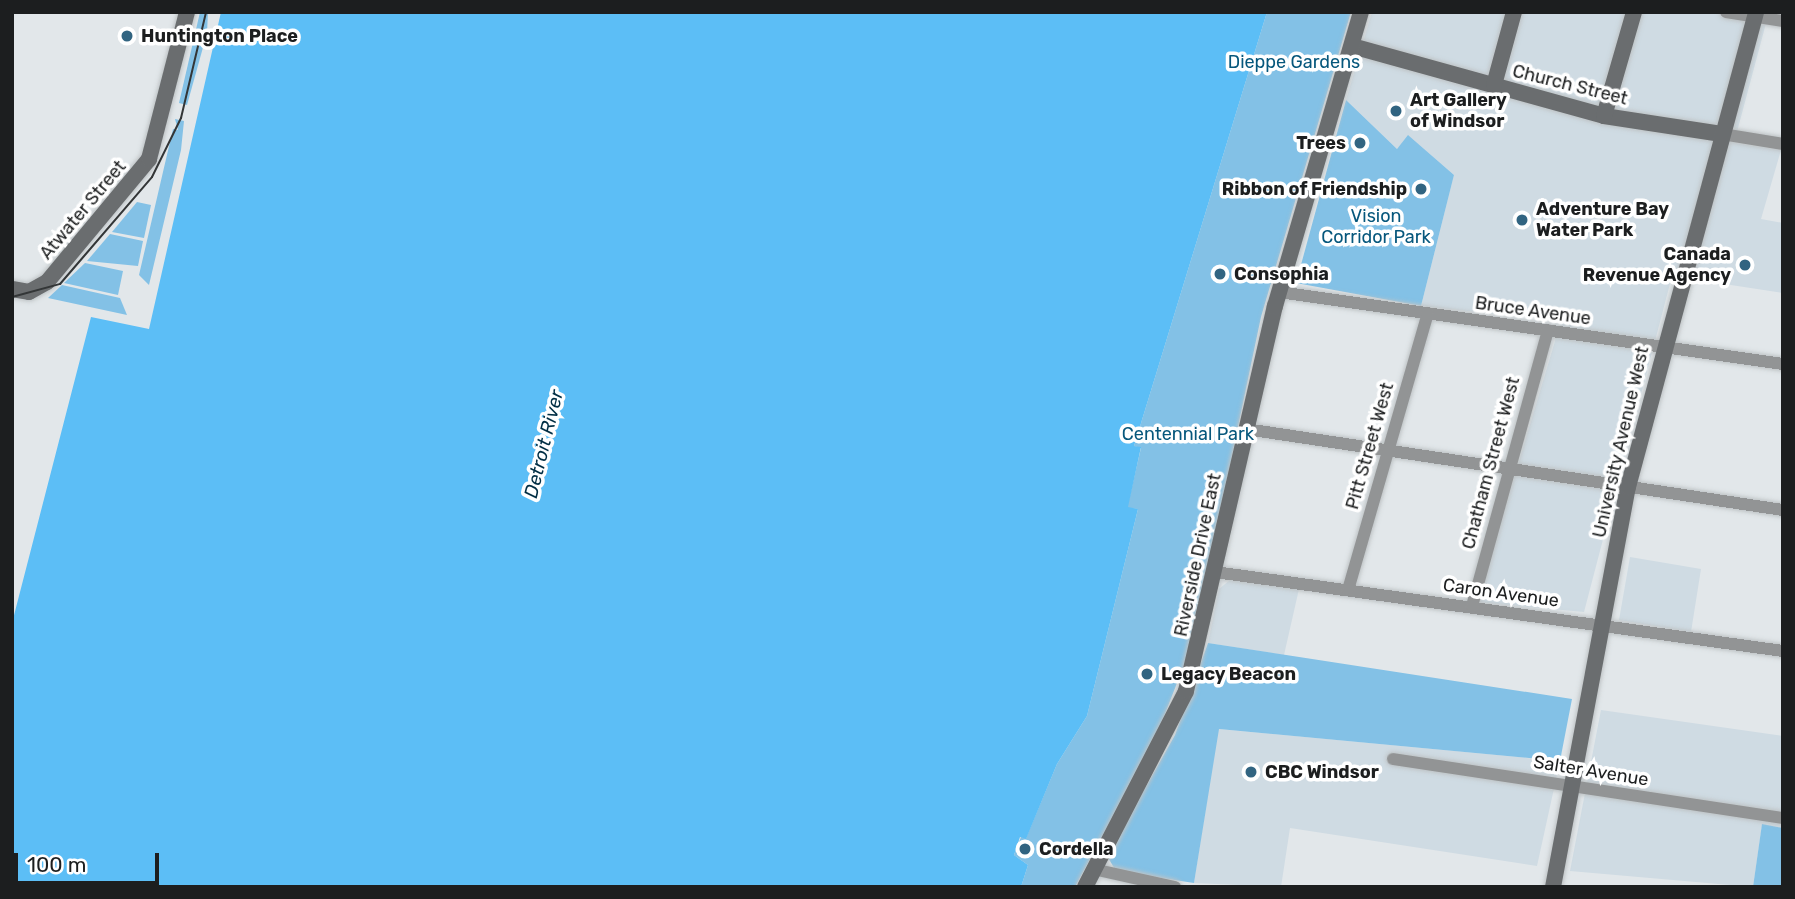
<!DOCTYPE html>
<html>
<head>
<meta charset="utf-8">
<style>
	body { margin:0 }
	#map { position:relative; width:1795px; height:899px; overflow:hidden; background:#e2e7ea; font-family:Rubik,sans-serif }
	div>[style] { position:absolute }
	.built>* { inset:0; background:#cfdbe3 }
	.green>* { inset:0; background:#83c1e6 }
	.water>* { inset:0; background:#5cbef6 }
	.roads { filter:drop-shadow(0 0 2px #bec3c5) drop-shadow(0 0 2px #bec3c5) }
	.street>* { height:12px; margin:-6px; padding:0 6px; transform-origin:6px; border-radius:6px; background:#929495 }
	.secondary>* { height:16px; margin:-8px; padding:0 8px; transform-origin:8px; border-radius:8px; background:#6a6d6f }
	.tram>* { height:2px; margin:-1px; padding:0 1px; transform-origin:1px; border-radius:1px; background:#333637 }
	.dots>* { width:19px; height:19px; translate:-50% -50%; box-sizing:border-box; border:4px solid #fff; border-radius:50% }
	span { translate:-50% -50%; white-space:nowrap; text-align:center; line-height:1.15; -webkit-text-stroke:7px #fff; paint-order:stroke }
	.poi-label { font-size:18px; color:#1c1e1f; font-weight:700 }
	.left { translate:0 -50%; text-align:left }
	.right { translate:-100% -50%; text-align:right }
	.park-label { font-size:18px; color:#06577c }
	.street-label { font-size:18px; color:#1c1e1f }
	.water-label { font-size:19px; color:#012e44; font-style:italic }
	.frame { position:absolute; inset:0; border:14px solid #1c1e1f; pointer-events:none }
	.scale { position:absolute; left:14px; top:853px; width:145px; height:32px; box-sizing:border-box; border:4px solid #1c1e1f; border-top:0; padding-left:9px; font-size:21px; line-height:24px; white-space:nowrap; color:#1c1e1f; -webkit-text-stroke:5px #fff; paint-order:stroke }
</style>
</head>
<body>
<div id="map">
	<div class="built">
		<div style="clip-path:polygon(1372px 12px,1769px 12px,1734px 143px,1781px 150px,1761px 219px,1783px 223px,1783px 293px,1672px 276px,1584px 612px,1477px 602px,1561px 321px,1421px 306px,1454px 175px,1409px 136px,1397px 149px,1346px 100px)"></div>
		<div style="clip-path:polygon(1630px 557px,1701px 569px,1691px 632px,1619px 620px)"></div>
		<div style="clip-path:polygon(1230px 580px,1299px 589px,1284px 655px,1208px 643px,1219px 589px)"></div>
		<div style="clip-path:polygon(1601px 710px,1783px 736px,1783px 828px,1762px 825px,1753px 887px,1570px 871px)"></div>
		<div style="clip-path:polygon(1218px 729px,1560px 761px,1537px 866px,1290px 828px,1281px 887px,1194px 883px)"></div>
	</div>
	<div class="green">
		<div style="clip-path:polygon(200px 12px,208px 12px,207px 33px,187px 105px,179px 103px)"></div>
		<div style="clip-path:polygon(1267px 12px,1351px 12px,1261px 317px,1193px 642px,1156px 737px,1075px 887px,1021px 887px,1028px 865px,1014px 855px,1021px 837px,1026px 838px,1057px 764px,1087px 716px,1138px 509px,1127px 508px,1141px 448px,1134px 446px)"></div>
		<div style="clip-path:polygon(1346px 100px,1397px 149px,1408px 135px,1454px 175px,1421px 306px,1296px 283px)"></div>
		<div style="clip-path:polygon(175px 119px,184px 121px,181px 150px,149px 285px,139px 275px,173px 129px,178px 130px)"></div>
		<div style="clip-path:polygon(137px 202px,151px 205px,144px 238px,112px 232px)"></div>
		<div style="clip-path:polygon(110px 234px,143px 241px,138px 266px,87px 261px)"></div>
		<div style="clip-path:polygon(85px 263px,123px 271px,118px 295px,64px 283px)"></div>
		<div style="clip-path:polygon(62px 285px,120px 298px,127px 315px,48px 298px)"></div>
		<div style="clip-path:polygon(1208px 643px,1572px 699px,1560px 761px,1219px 729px,1194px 883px,1116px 871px,1107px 856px,1175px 735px)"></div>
		<div style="clip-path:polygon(1762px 824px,1783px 828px,1783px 887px,1753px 887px)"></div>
	</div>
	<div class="water">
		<div style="clip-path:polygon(221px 12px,1267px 12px,1134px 446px,1141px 447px,1128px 507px,1138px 509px,1087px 716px,1057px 764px,1026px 839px,1020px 837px,1014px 855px,1028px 865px,1021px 887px,12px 887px,12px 623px,91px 317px,149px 329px)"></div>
	</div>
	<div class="roads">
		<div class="street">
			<div style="left:1726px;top:12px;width:58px;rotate:9deg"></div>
			<div style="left:1722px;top:134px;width:62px;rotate:9.3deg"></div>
			<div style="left:1279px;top:292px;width:509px;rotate:8.13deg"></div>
			<div style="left:1246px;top:429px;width:543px;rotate:8.58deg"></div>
			<div style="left:1215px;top:572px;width:573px;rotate:7.92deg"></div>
			<div style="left:1348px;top:590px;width:288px;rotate:-73.9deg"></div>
			<div style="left:1472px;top:606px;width:286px;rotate:-74.6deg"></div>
			<div style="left:1393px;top:759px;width:394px;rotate:8.6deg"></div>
			<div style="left:1093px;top:869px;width:84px;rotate:12.4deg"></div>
		</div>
		<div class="secondary">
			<div style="left:1352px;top:46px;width:262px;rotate:15.5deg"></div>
			<div style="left:1604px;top:116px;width:119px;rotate:8.7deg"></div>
			<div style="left:1494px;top:85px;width:76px;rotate:-74.7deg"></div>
			<div style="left:1604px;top:116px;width:108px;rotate:-73.9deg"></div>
			<div style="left:12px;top:289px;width:17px;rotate:10deg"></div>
			<div style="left:29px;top:292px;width:21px;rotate:-29deg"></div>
			<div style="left:47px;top:282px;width:160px;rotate:-50.3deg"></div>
			<div style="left:149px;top:159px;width:152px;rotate:-75.5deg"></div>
			<div style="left:1085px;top:887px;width:220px;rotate:-62.7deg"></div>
			<div style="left:1186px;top:691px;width:395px;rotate:-77deg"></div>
			<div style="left:1275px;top:306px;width:306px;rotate:-73.7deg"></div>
			<div style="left:1553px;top:887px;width:407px;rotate:-79.4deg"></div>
			<div style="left:1628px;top:487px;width:492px;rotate:-74.9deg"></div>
		</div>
	</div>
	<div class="tram">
		<div style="left:12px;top:297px;width:50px;rotate:-15.2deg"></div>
		<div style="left:60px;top:284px;width:141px;rotate:-49.3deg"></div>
		<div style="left:152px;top:177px;width:66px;rotate:-63.8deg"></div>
		<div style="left:181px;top:118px;width:109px;rotate:-76.7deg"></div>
	</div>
	<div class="dots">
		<div style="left:127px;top:36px;background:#316481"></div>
		<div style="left:1396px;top:111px;background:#316481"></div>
		<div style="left:1360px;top:143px;background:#316481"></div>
		<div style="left:1421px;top:189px;background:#316481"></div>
		<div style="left:1522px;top:220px;background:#316481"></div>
		<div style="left:1745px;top:265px;background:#316481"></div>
		<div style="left:1220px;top:274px;background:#316481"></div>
		<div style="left:1147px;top:674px;background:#316481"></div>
		<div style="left:1251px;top:772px;background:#316481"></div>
		<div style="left:1025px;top:849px;background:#316481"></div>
	</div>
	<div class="poi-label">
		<span class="left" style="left:141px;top:36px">Huntington Place</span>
		<span class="left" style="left:1410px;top:111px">Art Gallery<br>of Windsor</span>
		<span class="right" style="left:1346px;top:143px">Trees</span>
		<span class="right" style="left:1407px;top:189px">Ribbon of Friendship</span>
		<span class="left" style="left:1536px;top:220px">Adventure Bay<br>Water Park</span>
		<span class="right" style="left:1731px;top:265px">Canada<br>Revenue Agency</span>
		<span class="left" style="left:1234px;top:274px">Consophia</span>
		<span class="left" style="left:1161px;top:674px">Legacy Beacon</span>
		<span class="left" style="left:1265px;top:772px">CBC Windsor</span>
		<span class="left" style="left:1039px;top:849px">Cordella</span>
	</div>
	<div class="park-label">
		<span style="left:1294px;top:62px">Dieppe Gardens</span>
		<span style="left:1376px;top:227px">Vision<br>Corridor Park</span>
		<span style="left:1188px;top:434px">Centennial Park</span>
	</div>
	<div class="street-label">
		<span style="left:1570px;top:85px;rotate:14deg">Church Street</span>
		<span style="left:83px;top:210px;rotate:-50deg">Atwater Street</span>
		<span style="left:1533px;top:311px;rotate:8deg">Bruce Avenue</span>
		<span style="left:1621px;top:442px;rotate:-77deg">University Avenue West</span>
		<span style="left:1370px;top:446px;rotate:-74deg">Pitt Street West</span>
		<span style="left:1491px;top:463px;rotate:-75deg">Chatham Street West</span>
		<span style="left:1198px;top:555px;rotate:-78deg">Riverside Drive East</span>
		<span style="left:1501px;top:593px;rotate:8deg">Caron Avenue</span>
		<span style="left:1591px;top:771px;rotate:9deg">Salter Avenue</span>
	</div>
	<div class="water-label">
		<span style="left:544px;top:444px;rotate:-76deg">Detroit River</span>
	</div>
	<div class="frame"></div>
	<div class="scale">100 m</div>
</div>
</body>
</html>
